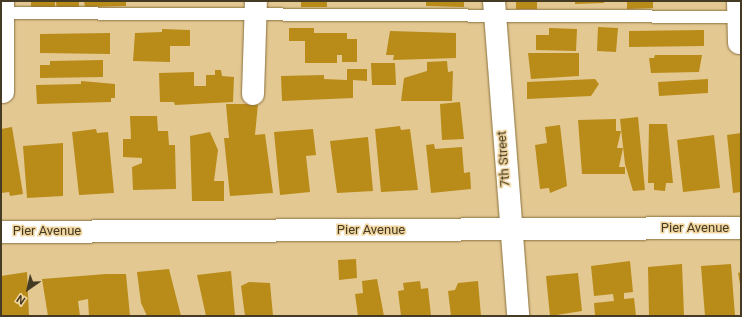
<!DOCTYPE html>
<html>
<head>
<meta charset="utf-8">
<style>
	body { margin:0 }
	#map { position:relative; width:742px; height:317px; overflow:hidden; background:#e3c892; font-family:Roboto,sans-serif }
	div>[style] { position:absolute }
	.building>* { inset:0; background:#b98b18 }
	.roads { filter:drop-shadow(0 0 1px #8a713e) drop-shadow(0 0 1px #8a713e) }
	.service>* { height:12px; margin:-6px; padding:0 6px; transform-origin:6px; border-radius:6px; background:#fff }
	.minor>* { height:22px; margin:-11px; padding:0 11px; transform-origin:11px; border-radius:11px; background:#fff }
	span { translate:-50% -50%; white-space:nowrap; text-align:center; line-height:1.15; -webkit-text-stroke:3px #f0d59f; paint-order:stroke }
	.street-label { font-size:13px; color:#453a24 }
	.frame { position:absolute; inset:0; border:2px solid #453a24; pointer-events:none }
	.north { position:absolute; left:8px; top:269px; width:40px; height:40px; -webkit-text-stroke:3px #f0d59f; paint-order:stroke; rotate:214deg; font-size:11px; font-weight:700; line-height:16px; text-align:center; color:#453a24 }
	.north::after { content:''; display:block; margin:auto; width:14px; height:18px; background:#453a24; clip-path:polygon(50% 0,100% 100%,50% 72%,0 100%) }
</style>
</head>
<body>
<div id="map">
	<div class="building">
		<div style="clip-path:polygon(31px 1px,55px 1px,55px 12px,31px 12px)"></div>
		<div style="clip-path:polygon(56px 1px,79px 1px,79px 12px,57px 12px)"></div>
		<div style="clip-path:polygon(84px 1px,126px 1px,126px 6px,85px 7px)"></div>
		<div style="clip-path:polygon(301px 1px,327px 1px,327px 7px,301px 7px)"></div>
		<div style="clip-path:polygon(426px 1px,464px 1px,464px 7px,426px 6px)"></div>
		<div style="clip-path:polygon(516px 1px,537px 1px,537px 9px,516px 9px)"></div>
		<div style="clip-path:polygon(575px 1px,604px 1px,604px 3px,575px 4px)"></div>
		<div style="clip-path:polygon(627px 1px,653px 1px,653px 8px,627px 9px)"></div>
		<div style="clip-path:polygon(598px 27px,618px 28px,616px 52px,597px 51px)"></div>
		<div style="clip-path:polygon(289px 28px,314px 28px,314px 33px,347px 33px,347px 39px,357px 39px,357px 62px,342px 62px,342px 55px,337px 55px,337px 63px,305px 63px,305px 41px,289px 41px)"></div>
		<div style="clip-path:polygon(549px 28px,577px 29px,576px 51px,536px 50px,536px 35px,549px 35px)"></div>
		<div style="clip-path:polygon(162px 29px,190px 30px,190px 46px,170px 46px,170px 62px,133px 61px,135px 33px,162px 32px)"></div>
		<div style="clip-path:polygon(704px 30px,704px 46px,629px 47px,629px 31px)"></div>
		<div style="clip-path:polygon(390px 31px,456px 33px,456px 58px,393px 60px,394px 55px,386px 55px)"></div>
		<div style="clip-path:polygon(110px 33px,110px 54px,40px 53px,40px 34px)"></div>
		<div style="clip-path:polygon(528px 53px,579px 53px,579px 76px,531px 79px)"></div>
		<div style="clip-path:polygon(655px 55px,702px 55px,699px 72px,651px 73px,649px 58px,654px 58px)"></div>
		<div style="clip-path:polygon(103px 60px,103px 77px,40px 78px,40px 65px,50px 65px,50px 61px)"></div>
		<div style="clip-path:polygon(447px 61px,448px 72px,453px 71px,452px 101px,401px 101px,404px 78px,427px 71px,427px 62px)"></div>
		<div style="clip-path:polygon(371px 63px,395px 63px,396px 85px,372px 85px)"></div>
		<div style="clip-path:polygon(347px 69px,367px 69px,367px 81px,353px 80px,353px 98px,282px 101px,281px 76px,324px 75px,324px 79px,347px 80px)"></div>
		<div style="clip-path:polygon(215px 70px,221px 70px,222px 76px,234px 77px,233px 102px,175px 105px,174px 102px,160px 102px,159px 73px,194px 72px,194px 86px,206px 86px,206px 75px,215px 75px)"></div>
		<div style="clip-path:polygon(595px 79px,599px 84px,591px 96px,527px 99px,527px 82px)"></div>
		<div style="clip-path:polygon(708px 79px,708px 93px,659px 96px,658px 82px)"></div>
		<div style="clip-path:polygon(81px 81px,115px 84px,115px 98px,111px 98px,111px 102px,37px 104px,36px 85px,81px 84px)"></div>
		<div style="clip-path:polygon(460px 102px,464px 139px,442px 140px,440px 104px)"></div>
		<div style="clip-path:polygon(226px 104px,258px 104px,255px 135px,265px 134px,273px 193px,230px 196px,224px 138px,229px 138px)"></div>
		<div style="clip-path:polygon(130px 116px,157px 116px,158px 131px,168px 131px,169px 145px,175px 145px,176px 189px,133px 190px,132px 167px,142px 163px,142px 158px,123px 157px,123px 139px,131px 139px)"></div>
		<div style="clip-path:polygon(638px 117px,645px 190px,633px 191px,625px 164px,620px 119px)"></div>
		<div style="clip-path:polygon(616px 119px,616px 131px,621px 131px,617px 148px,623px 148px,619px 167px,625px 167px,625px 174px,582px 174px,578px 120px)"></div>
		<div style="clip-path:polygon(649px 124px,667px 124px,673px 183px,666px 183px,665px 191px,654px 190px,654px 183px,648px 183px)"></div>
		<div style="clip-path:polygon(560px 125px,567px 186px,550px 193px,549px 188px,540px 189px,535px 145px,547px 143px,545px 127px)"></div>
		<div style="clip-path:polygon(400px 126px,401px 130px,410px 129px,418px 190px,381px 192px,375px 129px)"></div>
		<div style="clip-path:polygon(12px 127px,23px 194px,10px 196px,9px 192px,1px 193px,1px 129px)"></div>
		<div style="clip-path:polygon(96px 129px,97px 133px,108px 132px,114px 193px,79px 195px,72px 132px)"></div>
		<div style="clip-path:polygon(313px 129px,316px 155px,306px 156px,310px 192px,280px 195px,274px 132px)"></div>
		<div style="clip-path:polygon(210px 132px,218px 150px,214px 181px,224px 181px,224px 201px,192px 201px,190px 136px)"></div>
		<div style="clip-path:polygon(741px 133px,741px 192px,733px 193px,727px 135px)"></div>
		<div style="clip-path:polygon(714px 135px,720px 188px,683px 192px,677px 140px)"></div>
		<div style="clip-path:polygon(368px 137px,373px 191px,337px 193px,330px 141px)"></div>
		<div style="clip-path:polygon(63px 143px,63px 196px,27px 198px,23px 146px)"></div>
		<div style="clip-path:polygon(434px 144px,435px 149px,462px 147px,464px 173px,470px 172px,471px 189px,431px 193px,426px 145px)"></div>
		<div style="clip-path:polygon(356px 259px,357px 278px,339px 280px,338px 260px)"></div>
		<div style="clip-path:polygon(630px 261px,633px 292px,624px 293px,624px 299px,634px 298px,636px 316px,595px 316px,594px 303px,614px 301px,613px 294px,594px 296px,591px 266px)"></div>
		<div style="clip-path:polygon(682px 264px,684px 316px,649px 316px,648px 267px)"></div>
		<div style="clip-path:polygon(731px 264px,735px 316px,705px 316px,701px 266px)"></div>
		<div style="clip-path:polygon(169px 269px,181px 316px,147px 316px,141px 303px,137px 272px)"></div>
		<div style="clip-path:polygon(231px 271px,235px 316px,206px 316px,197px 275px)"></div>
		<div style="clip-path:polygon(27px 272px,29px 316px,1px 316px,1px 276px)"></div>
		<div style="clip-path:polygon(741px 272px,741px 284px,740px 284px,738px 273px)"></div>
		<div style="clip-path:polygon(578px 273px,582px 311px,550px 316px,546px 276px)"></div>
		<div style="clip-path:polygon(106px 274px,126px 274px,130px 316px,89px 316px,88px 299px,78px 301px,80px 316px,48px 316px,42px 279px)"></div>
		<div style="clip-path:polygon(377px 279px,384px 316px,358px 316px,355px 294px,363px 293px,362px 281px)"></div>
		<div style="clip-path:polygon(420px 281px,421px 289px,428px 288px,431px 316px,401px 316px,398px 291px,404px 290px,403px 283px)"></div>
		<div style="clip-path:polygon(478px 281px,481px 316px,451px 316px,448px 291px,455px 290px,458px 283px)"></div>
		<div style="clip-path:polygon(249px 282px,270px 283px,273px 316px,245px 316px,241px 286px)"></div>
	</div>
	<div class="roads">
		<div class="service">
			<div style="left:3px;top:13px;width:738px;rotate:0.31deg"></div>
		</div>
		<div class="minor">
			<div style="left:494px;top:1px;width:316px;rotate:85.6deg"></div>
			<div style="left:738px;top:1px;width:42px;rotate:88.6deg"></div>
			<div style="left:3px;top:92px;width:91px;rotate:-90deg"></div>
			<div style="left:253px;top:94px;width:93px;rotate:-88.2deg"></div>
			<div style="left:1px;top:232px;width:740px;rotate:-0.31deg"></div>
		</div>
	</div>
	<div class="street-label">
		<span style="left:504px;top:159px;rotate:-94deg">7th Street</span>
		<span style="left:695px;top:228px">Pier Avenue</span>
		<span style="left:371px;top:230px">Pier Avenue</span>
		<span style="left:47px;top:231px">Pier Avenue</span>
	</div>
	<div class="frame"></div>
	<div class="north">N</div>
</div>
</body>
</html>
